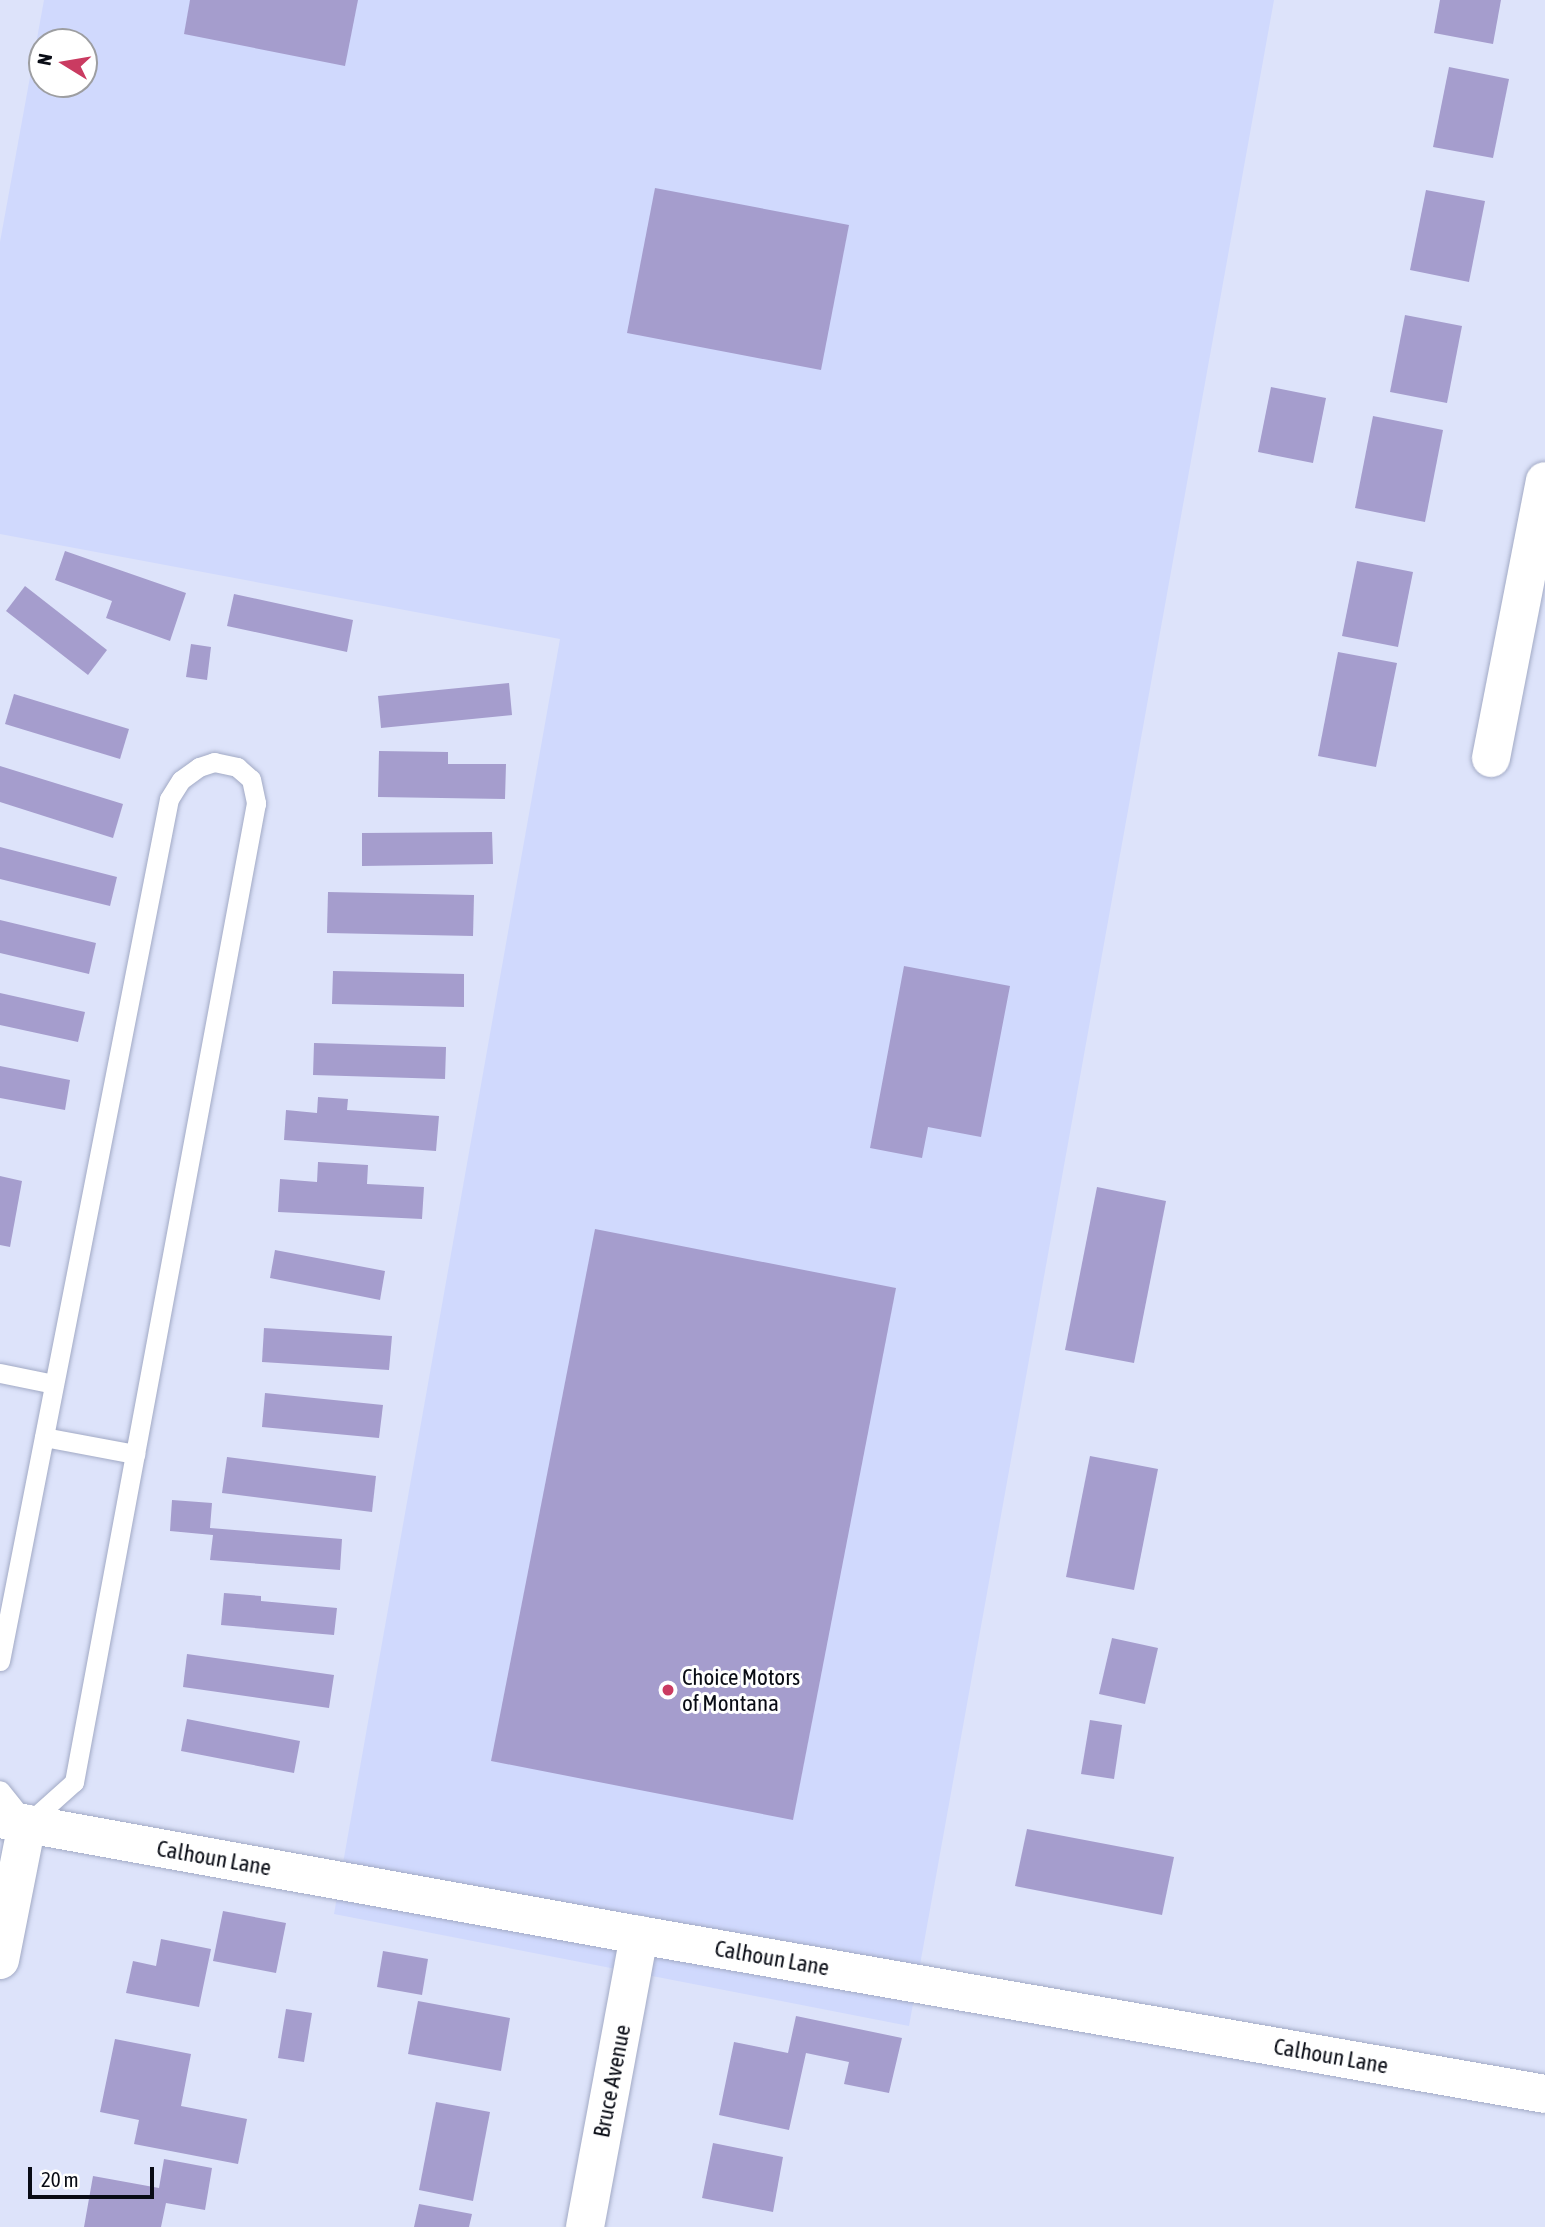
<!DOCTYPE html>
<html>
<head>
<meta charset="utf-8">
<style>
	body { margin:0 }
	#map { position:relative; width:1545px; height:2227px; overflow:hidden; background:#dde3fa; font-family:"Asap Condensed",sans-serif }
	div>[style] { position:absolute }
	.built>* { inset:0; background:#d0d9fd }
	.building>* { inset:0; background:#a59dcd }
	.roads { filter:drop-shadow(0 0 2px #a2aac5) drop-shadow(0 0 2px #a2aac5) }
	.service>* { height:19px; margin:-9.5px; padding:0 9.5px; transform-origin:9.5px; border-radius:9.5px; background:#fff }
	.minor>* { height:38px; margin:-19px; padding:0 19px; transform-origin:19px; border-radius:19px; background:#fff }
	.tertiary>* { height:38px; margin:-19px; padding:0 19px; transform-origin:19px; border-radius:19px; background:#fff }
	.dots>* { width:19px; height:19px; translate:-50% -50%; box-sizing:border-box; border:4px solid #fff; border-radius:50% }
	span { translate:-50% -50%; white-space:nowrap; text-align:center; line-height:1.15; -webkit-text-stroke:6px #fff; paint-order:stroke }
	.poi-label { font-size:23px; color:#090c15 }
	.left { translate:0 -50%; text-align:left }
	.street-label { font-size:23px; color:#090c15 }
	.north { position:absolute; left:28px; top:28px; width:70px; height:70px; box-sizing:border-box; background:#fff; border:2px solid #9d9ea1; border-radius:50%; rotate:281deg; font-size:19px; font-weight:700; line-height:28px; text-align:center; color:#090c15 }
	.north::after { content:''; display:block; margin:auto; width:24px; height:32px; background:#ca3b61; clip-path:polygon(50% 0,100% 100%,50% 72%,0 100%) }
	.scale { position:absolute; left:28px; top:2167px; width:126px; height:32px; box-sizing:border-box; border:4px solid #090c15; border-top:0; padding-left:9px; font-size:21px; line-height:24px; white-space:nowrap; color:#090c15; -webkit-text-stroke:5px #fff; paint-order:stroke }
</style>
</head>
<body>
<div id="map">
	<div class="built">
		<div style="clip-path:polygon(evenodd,44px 0,1274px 0,909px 2026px,334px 1914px,560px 639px,0 534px,0 242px,44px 0,42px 42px,84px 42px,84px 84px,42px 84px,42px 42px)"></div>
	</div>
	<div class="building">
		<div style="clip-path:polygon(190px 0,358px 0,345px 66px,184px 34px)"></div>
		<div style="clip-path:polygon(1440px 0,1501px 0,1493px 44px,1434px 33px)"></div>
		<div style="clip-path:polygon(1449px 67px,1509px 79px,1493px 158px,1433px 147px)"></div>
		<div style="clip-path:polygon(655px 188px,849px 225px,821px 370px,627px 333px)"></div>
		<div style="clip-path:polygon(1426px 190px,1485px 201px,1469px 282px,1410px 270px)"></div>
		<div style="clip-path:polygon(1405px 315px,1462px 326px,1447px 403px,1390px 392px)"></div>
		<div style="clip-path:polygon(1271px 387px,1326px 398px,1313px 463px,1258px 452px)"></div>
		<div style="clip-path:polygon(1373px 416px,1443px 430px,1425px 522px,1355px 508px)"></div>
		<div style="clip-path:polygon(65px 551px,186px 593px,170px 641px,106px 618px,112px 601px,55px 580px)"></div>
		<div style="clip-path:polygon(1357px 561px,1413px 572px,1398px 647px,1342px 636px)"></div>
		<div style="clip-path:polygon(25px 586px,107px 650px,88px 675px,6px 611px)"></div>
		<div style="clip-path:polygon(234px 594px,353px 620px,347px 652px,227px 626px)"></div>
		<div style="clip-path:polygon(191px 644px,211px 647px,207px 680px,186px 677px)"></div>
		<div style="clip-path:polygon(1338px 652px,1397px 663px,1376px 767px,1318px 756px)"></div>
		<div style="clip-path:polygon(509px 683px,512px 715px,381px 728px,378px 696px)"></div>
		<div style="clip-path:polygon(14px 694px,129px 729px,120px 759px,5px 724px)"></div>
		<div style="clip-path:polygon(379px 751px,448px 752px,448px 764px,506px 764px,505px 799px,378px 797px)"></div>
		<div style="clip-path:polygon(0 766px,123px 804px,113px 838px,0 802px)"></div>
		<div style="clip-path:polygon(492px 832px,493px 864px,362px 866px,362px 833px)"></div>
		<div style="clip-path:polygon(0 847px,117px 877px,110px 906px,0 879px)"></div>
		<div style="clip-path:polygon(328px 892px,474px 895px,473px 936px,327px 933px)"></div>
		<div style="clip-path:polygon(0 920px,96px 943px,89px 974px,0 953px)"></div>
		<div style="clip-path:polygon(904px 966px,1010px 986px,981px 1137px,928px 1127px,922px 1158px,870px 1148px)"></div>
		<div style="clip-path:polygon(333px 971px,464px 974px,464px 1007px,332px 1004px)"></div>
		<div style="clip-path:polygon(0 993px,85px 1012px,78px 1042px,0 1025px)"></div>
		<div style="clip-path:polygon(314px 1043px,446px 1047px,445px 1079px,313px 1075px)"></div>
		<div style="clip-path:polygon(0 1066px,70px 1080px,65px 1110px,0 1098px)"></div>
		<div style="clip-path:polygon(318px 1097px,348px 1099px,347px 1110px,439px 1116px,436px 1151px,284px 1140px,286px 1110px,317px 1113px)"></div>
		<div style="clip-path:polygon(318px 1162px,368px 1165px,367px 1184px,424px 1187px,422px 1219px,278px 1212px,280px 1179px,317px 1182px)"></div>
		<div style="clip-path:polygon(0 1176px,22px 1181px,10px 1247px,0 1245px)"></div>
		<div style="clip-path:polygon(1097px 1187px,1166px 1201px,1134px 1363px,1065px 1350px)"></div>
		<div style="clip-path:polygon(595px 1229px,896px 1288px,793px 1820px,491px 1761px)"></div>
		<div style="clip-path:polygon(275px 1250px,385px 1271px,380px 1300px,270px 1278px)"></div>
		<div style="clip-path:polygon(264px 1328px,392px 1336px,389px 1370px,262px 1362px)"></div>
		<div style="clip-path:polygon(265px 1393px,383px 1405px,379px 1438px,262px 1427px)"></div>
		<div style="clip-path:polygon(1090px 1456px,1158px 1469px,1134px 1590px,1066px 1577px)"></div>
		<div style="clip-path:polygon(227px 1457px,376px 1476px,372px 1512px,222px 1493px)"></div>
		<div style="clip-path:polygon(172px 1500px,212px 1503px,210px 1528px,342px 1539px,340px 1570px,210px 1560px,213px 1535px,170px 1531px)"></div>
		<div style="clip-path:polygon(224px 1593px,261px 1596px,261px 1601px,337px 1608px,334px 1635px,221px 1625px)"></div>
		<div style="clip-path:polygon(1112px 1638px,1158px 1648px,1145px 1704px,1099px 1694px)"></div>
		<div style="clip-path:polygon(187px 1654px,334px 1675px,329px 1708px,183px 1687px)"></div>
		<div style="clip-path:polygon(187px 1719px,300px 1741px,294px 1773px,181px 1751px)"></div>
		<div style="clip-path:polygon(1090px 1720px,1122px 1725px,1114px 1779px,1081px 1774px)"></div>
		<div style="clip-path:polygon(1027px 1829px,1174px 1857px,1162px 1915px,1015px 1886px)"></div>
		<div style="clip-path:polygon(223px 1911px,286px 1923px,276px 1973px,213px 1961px)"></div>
		<div style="clip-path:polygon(161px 1939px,211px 1949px,199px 2007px,126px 1993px,133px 1961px,156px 1966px)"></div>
		<div style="clip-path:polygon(383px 1951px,428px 1959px,422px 1995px,377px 1987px)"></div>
		<div style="clip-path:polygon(418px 2001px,510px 2018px,501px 2071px,408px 2054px)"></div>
		<div style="clip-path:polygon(286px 2009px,312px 2013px,304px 2062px,278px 2058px)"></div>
		<div style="clip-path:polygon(796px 2016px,902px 2038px,889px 2093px,844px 2084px,849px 2062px,806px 2053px,789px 2130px,719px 2115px,734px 2042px,788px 2053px)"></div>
		<div style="clip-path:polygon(115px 2039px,191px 2054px,181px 2106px,247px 2119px,238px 2164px,134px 2144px,139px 2120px,100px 2112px)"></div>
		<div style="clip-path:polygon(436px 2102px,490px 2112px,473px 2201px,419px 2190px)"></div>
		<div style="clip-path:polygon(713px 2143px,783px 2157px,773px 2212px,702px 2198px)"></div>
		<div style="clip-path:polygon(164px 2159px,212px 2168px,205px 2210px,166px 2203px,161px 2227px,84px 2227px,93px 2176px,159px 2188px)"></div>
		<div style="clip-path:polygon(419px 2204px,472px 2214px,469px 2227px,414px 2227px)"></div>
	</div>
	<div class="roads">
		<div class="service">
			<div style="left:0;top:1373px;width:55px;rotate:11.5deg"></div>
			<div style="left:44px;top:1437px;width:93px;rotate:10.6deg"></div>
			<div style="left:0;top:1661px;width:878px;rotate:-78.91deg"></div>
			<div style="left:169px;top:799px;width:22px;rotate:-58deg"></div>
			<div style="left:181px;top:780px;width:22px;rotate:-36deg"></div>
			<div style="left:199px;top:767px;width:16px;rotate:-18deg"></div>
			<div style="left:214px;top:762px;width:24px;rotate:12deg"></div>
			<div style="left:237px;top:767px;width:18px;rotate:41deg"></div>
			<div style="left:251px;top:779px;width:25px;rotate:78deg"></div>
			<div style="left:256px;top:803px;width:996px;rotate:100.53deg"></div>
			<div style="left:74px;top:1782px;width:63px;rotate:138.2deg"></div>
			<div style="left:27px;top:1824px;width:43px;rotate:-128.5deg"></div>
		</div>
		<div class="minor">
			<div style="left:1491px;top:758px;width:282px;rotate:-79deg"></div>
			<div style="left:0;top:1960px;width:139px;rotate:-78.8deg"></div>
			<div style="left:585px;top:2227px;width:297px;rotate:-79.5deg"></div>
		</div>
		<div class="tertiary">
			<div style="left:0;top:1819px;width:649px;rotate:10.29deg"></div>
			<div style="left:639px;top:1935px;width:920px;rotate:9.95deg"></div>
		</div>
	</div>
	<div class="dots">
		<div style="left:668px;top:1690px;background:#ca3b61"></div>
	</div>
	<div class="poi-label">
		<span class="left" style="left:682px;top:1690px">Choice Motors<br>of Montana</span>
	</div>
	<div class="street-label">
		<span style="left:214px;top:1858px;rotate:10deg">Calhoun Lane</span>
		<span style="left:772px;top:1958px;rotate:10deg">Calhoun Lane</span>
		<span style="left:1331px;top:2056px;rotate:10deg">Calhoun Lane</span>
		<span style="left:612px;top:2081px;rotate:-79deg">Bruce Avenue</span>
	</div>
	<div class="north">N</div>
	<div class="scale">20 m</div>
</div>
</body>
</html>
